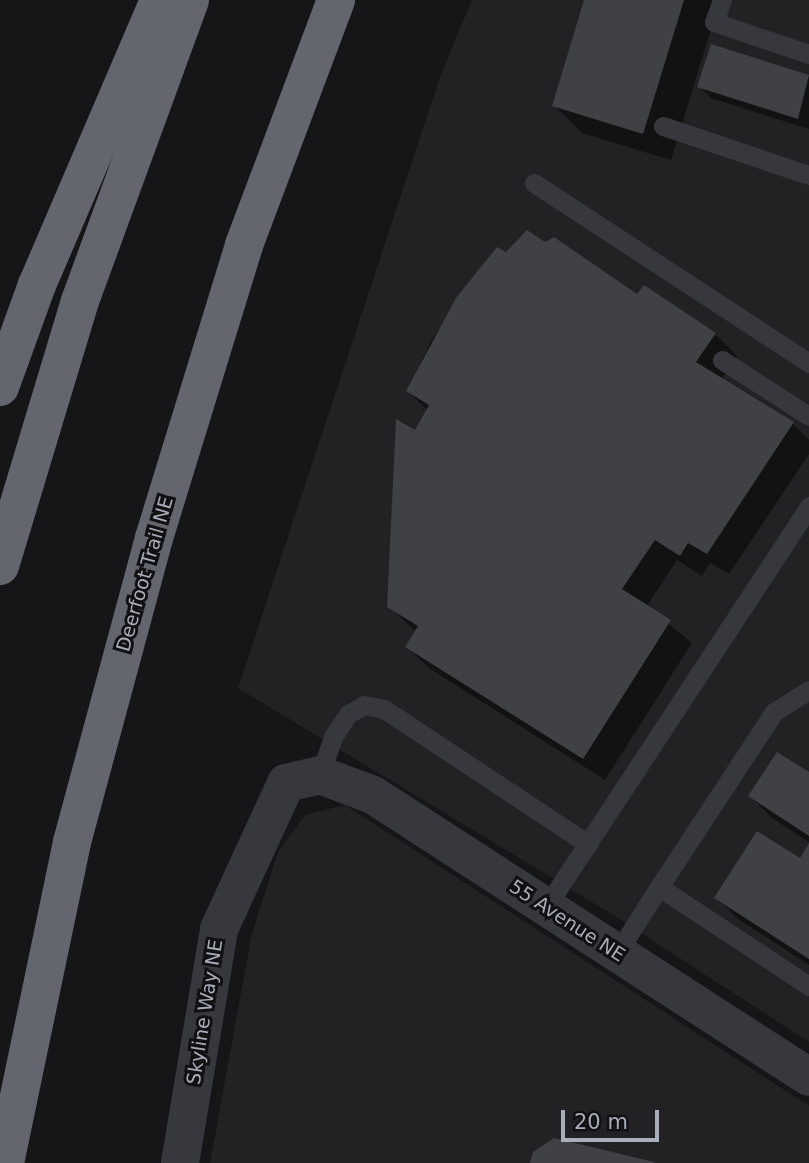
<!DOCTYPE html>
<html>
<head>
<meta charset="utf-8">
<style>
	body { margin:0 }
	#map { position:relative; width:809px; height:1163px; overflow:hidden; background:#161618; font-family:"DejaVu Sans",sans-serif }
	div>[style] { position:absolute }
	.built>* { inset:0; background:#222225 }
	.shadow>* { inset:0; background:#0007 }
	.building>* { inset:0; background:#404145 }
	.lane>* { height:19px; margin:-9.5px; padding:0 9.5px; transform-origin:9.5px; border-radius:9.5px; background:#37383d }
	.street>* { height:38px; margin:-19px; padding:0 19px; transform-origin:19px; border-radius:19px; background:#37383d }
	.highway>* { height:38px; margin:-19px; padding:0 19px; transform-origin:19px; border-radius:19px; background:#63666f }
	span { translate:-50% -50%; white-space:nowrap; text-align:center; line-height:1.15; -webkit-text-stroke:6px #111113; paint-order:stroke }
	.street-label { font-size:19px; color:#a8adb9 }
	.scale { position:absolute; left:561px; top:1110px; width:98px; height:32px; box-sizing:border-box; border:4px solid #a8adb9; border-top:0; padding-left:9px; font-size:21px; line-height:24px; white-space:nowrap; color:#a8adb9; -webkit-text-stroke:5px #111113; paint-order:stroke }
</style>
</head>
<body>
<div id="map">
	<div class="built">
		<div style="clip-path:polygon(472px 0,809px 0,809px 1042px,610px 913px,238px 688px,441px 74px)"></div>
		<div style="clip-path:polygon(345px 805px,809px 1106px,809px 1163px,210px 1163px,252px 933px,278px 852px,305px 815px)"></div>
	</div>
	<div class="shadow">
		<div style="clip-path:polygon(586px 0,720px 0,671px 160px,582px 133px,554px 105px)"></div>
		<div style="clip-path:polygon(712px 46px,809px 76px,809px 129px,711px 98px,699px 86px)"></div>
		<div style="clip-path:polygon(498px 249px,637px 297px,645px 287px,715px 334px,737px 356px,721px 380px,793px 424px,809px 440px,809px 454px,729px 574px,710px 563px,702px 576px,677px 560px,647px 606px,692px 643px,605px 780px,429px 668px,407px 647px,416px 632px,389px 606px,416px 433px,428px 411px,408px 391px,431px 341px)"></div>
		<div style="clip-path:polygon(809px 775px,809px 842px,772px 818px,750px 796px)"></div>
		<div style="clip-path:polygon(809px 847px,809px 965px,738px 919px,716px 897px,800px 860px)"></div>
	</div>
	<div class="building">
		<div style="clip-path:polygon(584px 0,684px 0,643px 134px,552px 106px)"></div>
		<div style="clip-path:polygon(711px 44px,809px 75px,798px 119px,697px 87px)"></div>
		<div style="clip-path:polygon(527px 230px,545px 242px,554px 237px,637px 294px,644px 285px,716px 333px,696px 362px,794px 422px,707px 554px,688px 543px,680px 556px,655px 540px,622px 589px,671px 620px,583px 759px,405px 647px,418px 626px,387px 607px,396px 419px,415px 430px,429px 405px,406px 391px,456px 298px,497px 247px,506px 252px)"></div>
		<div style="clip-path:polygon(777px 752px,809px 772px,809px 836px,748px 796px)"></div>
		<div style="clip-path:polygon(757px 831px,800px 858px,809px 843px,809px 959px,714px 898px)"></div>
		<div style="clip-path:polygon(554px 1138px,654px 1162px,654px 1163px,530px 1163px,533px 1152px)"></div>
	</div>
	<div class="lane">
		<div style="left:722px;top:0;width:23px;rotate:110deg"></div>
		<div style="left:714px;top:22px;width:100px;rotate:18.6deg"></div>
		<div style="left:663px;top:126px;width:154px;rotate:18.6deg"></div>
		<div style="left:534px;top:183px;width:329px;rotate:33.2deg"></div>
		<div style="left:722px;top:360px;width:103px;rotate:32.8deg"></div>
		<div style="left:320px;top:775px;width:40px;rotate:-71.1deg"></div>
		<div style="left:333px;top:737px;width:27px;rotate:-57deg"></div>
		<div style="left:348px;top:714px;width:18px;rotate:-29deg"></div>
		<div style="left:364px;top:705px;width:20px;rotate:11deg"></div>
		<div style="left:384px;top:709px;width:245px;rotate:33.5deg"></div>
		<div style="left:659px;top:887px;width:209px;rotate:-56.7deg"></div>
		<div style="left:774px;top:712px;width:41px;rotate:-32.2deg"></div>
		<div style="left:546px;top:907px;width:480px;rotate:-56.7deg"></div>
		<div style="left:617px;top:953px;width:78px;rotate:-57.5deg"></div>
		<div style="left:659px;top:887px;width:180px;rotate:33.4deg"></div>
	</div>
	<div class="street">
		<div style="left:180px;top:1163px;width:237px;rotate:-80.5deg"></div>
		<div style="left:219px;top:929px;width:161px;rotate:-65.3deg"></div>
		<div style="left:286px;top:783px;width:35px;rotate:-13deg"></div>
		<div style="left:320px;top:775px;width:57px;rotate:20.7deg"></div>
		<div style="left:373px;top:795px;width:519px;rotate:32.89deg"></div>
	</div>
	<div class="highway">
		<div style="left:0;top:387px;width:109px;rotate:-70.1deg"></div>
		<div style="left:37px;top:285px;width:310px;rotate:-66.8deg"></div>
		<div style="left:0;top:566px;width:277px;rotate:-73.2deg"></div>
		<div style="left:80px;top:301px;width:320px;rotate:-69.9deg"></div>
		<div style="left:5px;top:1163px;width:328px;rotate:-78.2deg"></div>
		<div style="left:72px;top:842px;width:315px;rotate:-74.9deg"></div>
		<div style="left:154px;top:538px;width:307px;rotate:-72.9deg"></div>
		<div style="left:244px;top:245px;width:262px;rotate:-69.4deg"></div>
	</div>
	<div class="street-label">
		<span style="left:145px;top:574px;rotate:-74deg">Deerfoot Trail NE</span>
		<span style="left:567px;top:921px;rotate:33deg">55 Avenue NE</span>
		<span style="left:205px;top:1012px;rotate:-81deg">Skyline Way NE</span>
	</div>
	<div class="scale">20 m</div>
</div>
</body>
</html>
